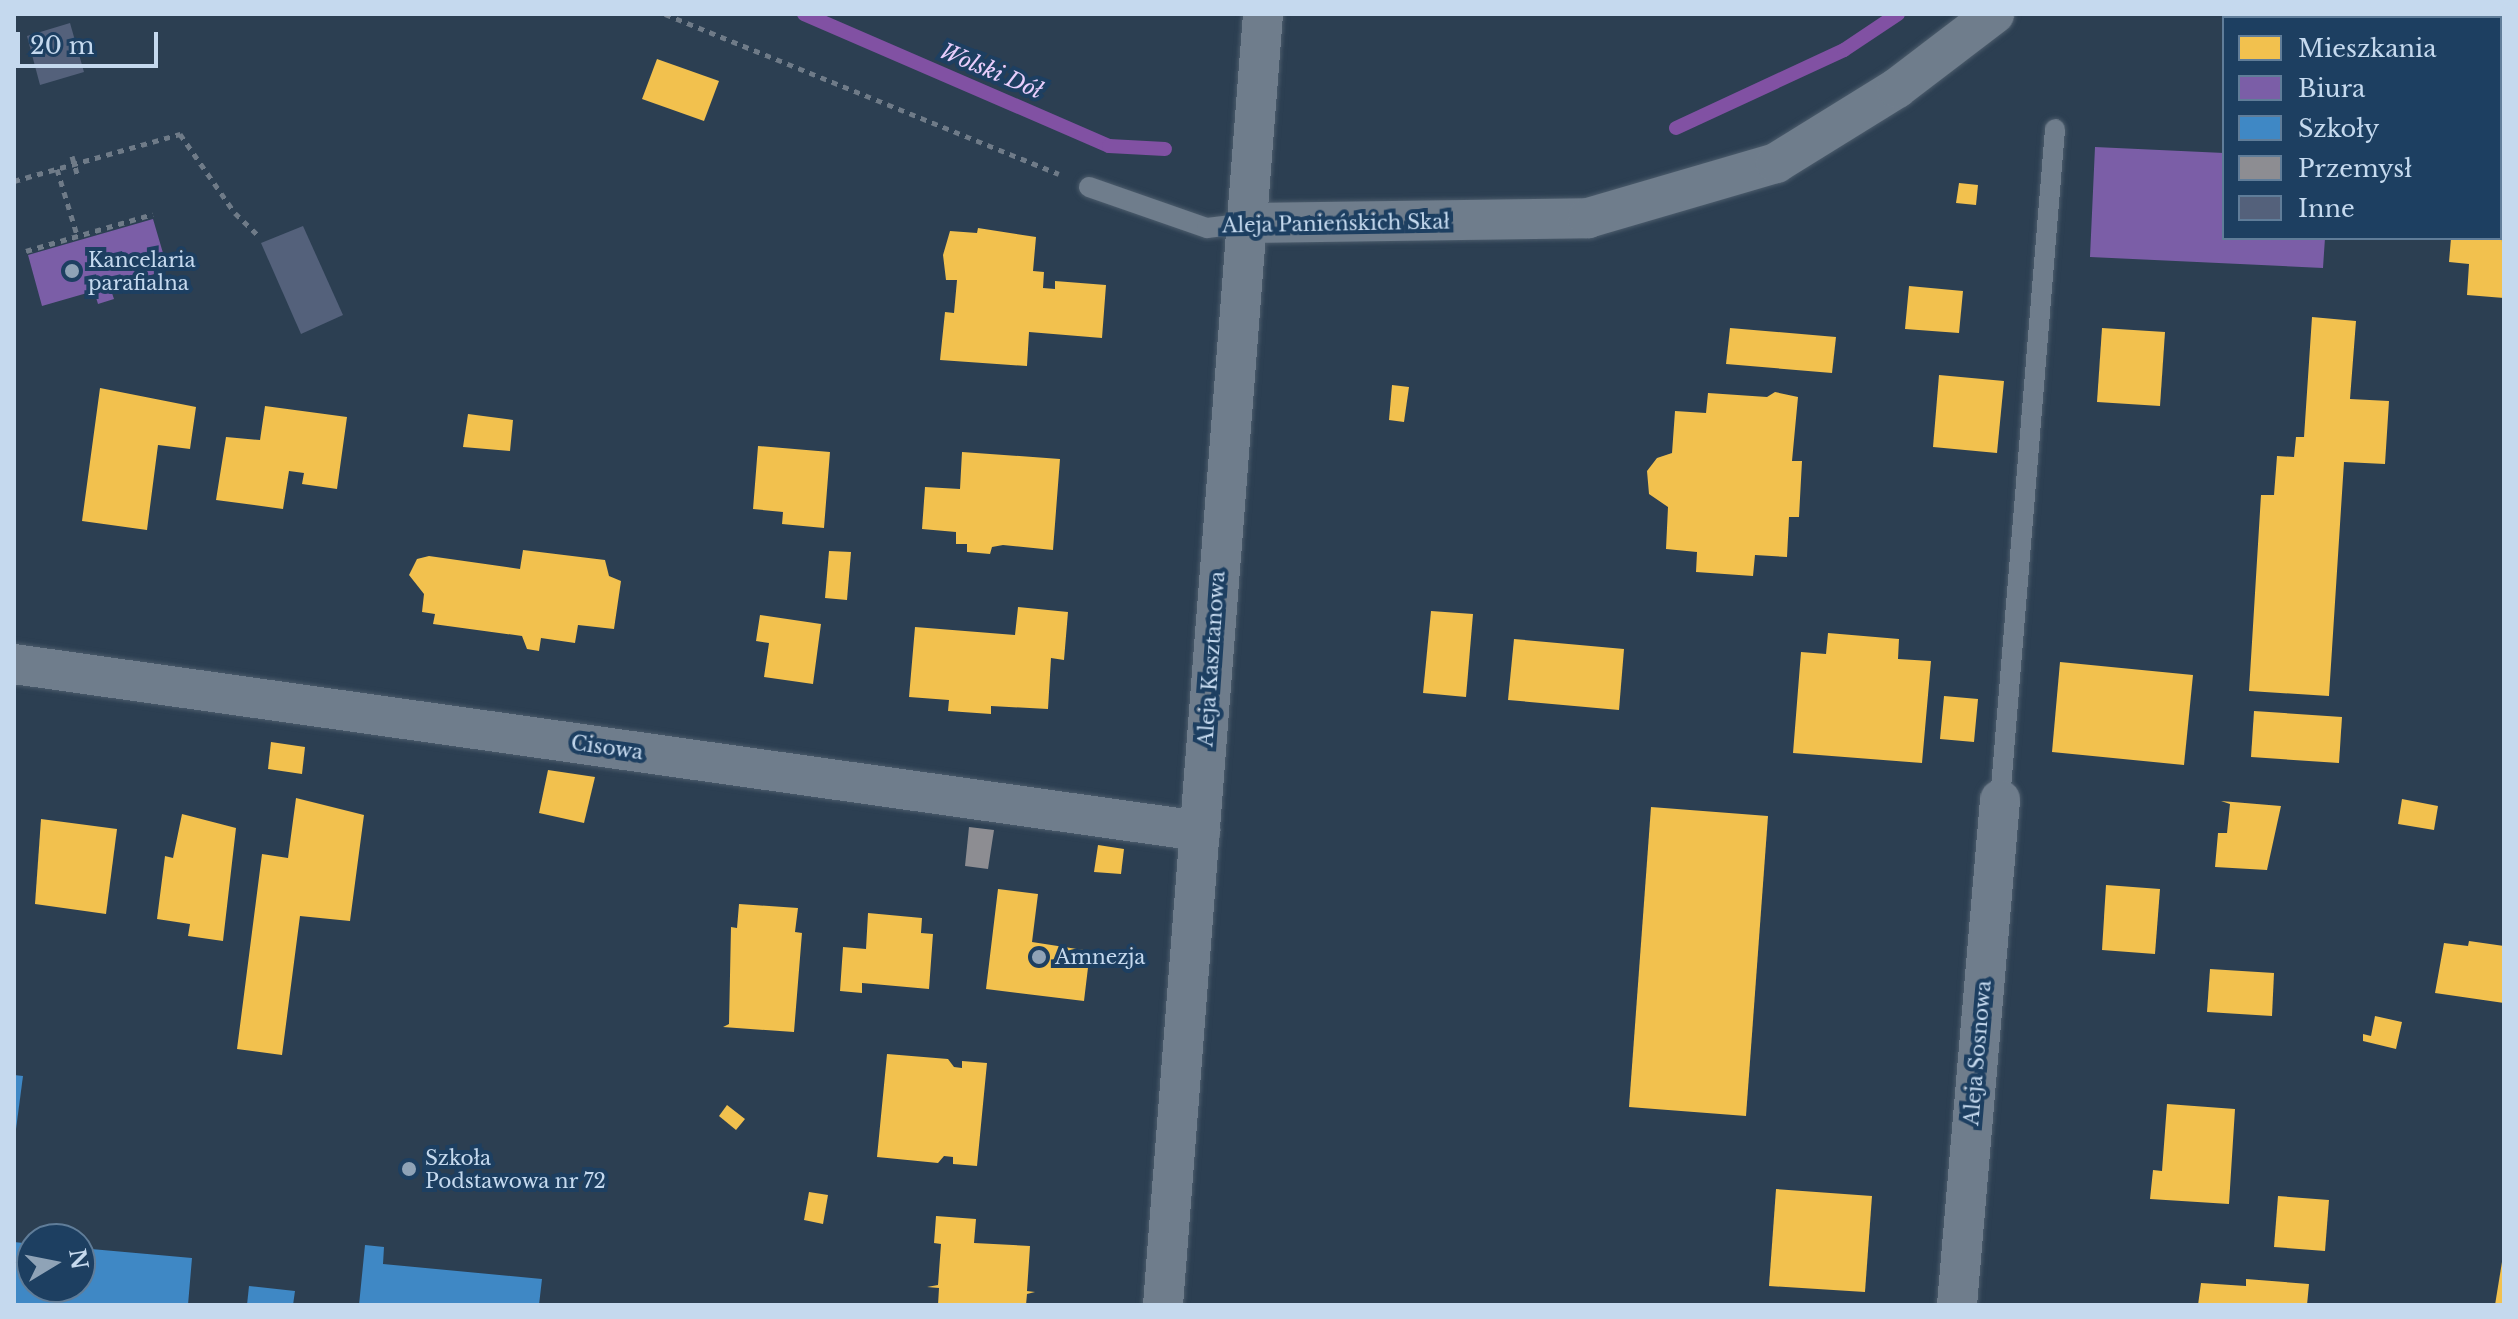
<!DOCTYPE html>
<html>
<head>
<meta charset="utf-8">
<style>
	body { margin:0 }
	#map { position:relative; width:2518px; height:1319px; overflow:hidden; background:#2c3f52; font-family:"Libre Baskerville",serif }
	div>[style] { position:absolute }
	.homes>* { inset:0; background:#f2c14e }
	.offices>* { inset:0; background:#7b5ea7 }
	.schools>* { inset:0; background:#3f88c5 }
	.industry>* { inset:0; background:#8d8d92 }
	.stream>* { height:14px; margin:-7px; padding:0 7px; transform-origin:7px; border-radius:7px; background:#8151a3 }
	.building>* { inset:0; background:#54617b }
	.path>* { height:5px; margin-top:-2.5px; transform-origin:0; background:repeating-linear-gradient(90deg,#6f7b88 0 6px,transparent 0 12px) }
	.roads { filter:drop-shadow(0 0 2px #4c5c6c) drop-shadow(0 0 2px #4c5c6c) }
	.lane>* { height:20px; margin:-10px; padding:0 10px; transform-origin:10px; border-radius:10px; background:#6f7d8c }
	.street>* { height:40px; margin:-20px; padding:0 20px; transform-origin:20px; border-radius:20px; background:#6f7d8c }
	.dots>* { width:22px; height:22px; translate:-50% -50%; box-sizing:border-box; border:4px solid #1d3f61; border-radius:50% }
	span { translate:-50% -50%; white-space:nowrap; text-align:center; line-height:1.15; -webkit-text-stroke:8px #1d3f61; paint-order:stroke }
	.street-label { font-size:20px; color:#c5d9ee }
	.poi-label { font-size:20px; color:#c5d9ee }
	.left { translate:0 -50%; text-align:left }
	.water-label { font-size:22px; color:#e9cefd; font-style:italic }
	.frame { position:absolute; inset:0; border:16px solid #c5d9ee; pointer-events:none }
	.legend { position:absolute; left:2222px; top:16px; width:280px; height:224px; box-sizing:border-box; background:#1d3f61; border:2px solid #607d99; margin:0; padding:10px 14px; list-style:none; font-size:24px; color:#c5d9ee }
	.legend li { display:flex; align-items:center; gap:16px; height:40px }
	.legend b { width:40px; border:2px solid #607d99 }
	.north { position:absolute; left:16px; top:1223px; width:80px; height:80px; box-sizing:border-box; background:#1d3f61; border:2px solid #607d99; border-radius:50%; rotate:80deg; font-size:22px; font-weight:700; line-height:32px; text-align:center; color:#c5d9ee }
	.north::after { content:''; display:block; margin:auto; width:28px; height:36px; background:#8fa3b7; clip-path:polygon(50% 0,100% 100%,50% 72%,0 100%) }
	.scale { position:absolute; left:16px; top:32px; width:142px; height:36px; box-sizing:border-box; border:4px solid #c5d9ee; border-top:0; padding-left:10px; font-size:24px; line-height:28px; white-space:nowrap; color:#c5d9ee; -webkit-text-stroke:6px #1d3f61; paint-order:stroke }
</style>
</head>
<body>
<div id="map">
	<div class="homes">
		<div style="clip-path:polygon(657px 59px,719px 81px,704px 121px,642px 99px)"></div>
		<div style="clip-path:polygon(1959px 183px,1978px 185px,1976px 205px,1956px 203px)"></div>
		<div style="clip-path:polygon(2500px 187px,2504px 298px,2467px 295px,2469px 264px,2449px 262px,2451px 238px,2500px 238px)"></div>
		<div style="clip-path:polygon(978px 228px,1036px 237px,1033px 271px,1044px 272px,1043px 288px,1055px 289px,1055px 281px,1106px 285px,1102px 338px,1029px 332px,1027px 366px,940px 360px,945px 312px,954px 313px,957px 280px,946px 280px,943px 255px,950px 231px,977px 233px)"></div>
		<div style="clip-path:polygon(1909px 286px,1963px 291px,1959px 333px,1905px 329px)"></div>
		<div style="clip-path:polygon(2312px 317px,2356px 321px,2350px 399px,2389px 401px,2385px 464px,2344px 462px,2329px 696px,2249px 691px,2261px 495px,2274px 495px,2277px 456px,2294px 457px,2296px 437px,2304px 437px)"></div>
		<div style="clip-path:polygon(1730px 328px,1836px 337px,1832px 373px,1726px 364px)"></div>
		<div style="clip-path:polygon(2102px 328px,2165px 332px,2160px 406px,2097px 402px)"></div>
		<div style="clip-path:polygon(1939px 375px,2004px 381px,1997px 453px,1933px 447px)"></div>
		<div style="clip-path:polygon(1392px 385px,1409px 387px,1404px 422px,1389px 420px)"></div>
		<div style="clip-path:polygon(100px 388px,196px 407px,190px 449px,158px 445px,147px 530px,82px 521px)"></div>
		<div style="clip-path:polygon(1775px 392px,1798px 397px,1792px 461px,1802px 461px,1799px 517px,1789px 517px,1787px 557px,1755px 555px,1753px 576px,1696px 572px,1697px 552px,1666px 549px,1668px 507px,1649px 494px,1647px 471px,1657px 458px,1672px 453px,1675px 411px,1706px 413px,1708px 393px,1767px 397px)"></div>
		<div style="clip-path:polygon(265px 406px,347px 417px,337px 489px,302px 484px,304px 473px,289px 471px,283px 509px,216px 500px,226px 437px,260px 440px)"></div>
		<div style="clip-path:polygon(468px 414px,513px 420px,510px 451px,463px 447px)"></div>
		<div style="clip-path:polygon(758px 446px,830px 452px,824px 528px,782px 524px,783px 512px,753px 509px)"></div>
		<div style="clip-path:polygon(962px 452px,1060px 459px,1053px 550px,1003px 545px,992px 547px,990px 554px,967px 552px,967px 544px,956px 544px,956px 532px,922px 529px,925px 487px,960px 489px)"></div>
		<div style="clip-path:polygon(523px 550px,605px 560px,609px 576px,621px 581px,614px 629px,578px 625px,575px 643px,541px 638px,539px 651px,527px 649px,522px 636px,433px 624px,435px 614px,422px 612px,424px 594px,409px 575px,417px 559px,429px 556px,520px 569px)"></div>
		<div style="clip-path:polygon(829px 551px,851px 552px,847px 600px,825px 598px)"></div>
		<div style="clip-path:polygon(1018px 607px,1068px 612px,1064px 660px,1051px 658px,1048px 709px,991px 706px,991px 714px,948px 711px,949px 700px,909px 697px,915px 627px,1015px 635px)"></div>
		<div style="clip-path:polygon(1431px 611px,1473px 614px,1466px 697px,1423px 693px)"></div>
		<div style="clip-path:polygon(760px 615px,821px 624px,813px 684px,764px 677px,769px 643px,756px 641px)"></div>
		<div style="clip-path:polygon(1828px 633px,1899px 639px,1898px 659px,1931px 661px,1922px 763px,1793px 753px,1801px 652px,1826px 654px)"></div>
		<div style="clip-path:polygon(1514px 639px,1624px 649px,1619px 710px,1508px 700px)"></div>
		<div style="clip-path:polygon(2060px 662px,2193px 675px,2184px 765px,2052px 752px)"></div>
		<div style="clip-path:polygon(1944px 696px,1978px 699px,1974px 742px,1940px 739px)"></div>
		<div style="clip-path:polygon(2254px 711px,2342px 717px,2339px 763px,2251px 757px)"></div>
		<div style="clip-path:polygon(271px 742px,305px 747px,302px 774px,268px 769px)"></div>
		<div style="clip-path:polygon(548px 770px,595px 777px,584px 823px,539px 813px)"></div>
		<div style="clip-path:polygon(296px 798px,364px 815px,350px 921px,300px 916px,282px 1055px,237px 1049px,262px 854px,288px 858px)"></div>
		<div style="clip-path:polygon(2402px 799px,2438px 806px,2434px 830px,2398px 824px)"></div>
		<div style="clip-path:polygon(2221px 801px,2281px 806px,2267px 870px,2215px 867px,2218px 833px,2227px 833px,2230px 804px)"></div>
		<div style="clip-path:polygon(1651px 807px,1768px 816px,1746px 1116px,1629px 1107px)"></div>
		<div style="clip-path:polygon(182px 814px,236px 828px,223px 941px,188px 936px,190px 924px,157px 919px,165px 856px,173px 858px)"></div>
		<div style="clip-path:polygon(41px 819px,117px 829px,106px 914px,35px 904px)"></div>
		<div style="clip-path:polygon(1098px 845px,1124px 849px,1121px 874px,1094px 872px)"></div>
		<div style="clip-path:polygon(2106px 885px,2160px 889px,2155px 954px,2102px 950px)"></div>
		<div style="clip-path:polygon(998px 889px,1038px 894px,1032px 942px,1090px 951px,1084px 1001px,986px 989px)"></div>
		<div style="clip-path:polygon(739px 904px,798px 908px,795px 932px,802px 933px,794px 1032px,723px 1027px,729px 1024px,731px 927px,737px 928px)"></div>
		<div style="clip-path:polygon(868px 913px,922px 918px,921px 933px,933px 934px,929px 989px,862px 983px,862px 993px,840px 991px,843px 947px,866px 949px)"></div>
		<div style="clip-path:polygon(2469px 941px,2504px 946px,2504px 1003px,2435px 993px,2444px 943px,2468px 946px)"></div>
		<div style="clip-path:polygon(2210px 969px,2274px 973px,2272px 1016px,2207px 1012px)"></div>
		<div style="clip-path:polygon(2375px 1016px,2402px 1022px,2396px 1049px,2363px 1041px,2363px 1034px,2371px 1036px)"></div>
		<div style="clip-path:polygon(887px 1054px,948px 1059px,954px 1067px,962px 1068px,962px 1061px,987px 1063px,977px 1166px,953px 1164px,953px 1157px,944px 1156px,938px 1163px,877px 1157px)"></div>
		<div style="clip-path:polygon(2167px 1104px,2235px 1109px,2229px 1204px,2150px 1199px,2153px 1170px,2162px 1171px)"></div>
		<div style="clip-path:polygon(727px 1105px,745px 1119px,736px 1130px,719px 1116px)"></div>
		<div style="clip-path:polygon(1776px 1189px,1872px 1196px,1865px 1292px,1769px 1286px)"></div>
		<div style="clip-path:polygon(809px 1192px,828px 1195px,823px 1224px,804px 1220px)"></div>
		<div style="clip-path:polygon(2278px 1196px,2329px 1200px,2325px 1251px,2274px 1247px)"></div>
		<div style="clip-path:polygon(936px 1216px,976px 1219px,974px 1243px,1030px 1246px,1027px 1291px,1035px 1292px,1027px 1294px,1026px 1305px,938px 1305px,939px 1288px,927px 1287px,938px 1285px,941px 1244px,934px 1243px)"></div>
		<div style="clip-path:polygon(2502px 1262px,2504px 1305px,2495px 1305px)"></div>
		<div style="clip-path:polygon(2246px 1279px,2309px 1284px,2307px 1305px,2198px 1305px,2201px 1283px,2246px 1286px)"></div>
	</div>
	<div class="offices">
		<div style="clip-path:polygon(2095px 147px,2224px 153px,2224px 238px,2325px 238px,2323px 268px,2090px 257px)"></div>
		<div style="clip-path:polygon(153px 219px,168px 270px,110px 287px,114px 299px,98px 304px,94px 291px,42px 306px,28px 255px)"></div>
	</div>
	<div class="schools">
		<div style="clip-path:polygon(14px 1075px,23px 1076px,16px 1129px,14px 1129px)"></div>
		<div style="clip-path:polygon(14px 1242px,32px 1244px,32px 1287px,80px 1287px,80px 1248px,192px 1258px,188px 1305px,14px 1305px)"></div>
		<div style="clip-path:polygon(365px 1245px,384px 1247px,383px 1264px,542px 1279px,539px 1305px,359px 1305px)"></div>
		<div style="clip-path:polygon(249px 1286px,295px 1291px,293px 1305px,247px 1305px)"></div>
	</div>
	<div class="industry">
		<div style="clip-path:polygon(969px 827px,994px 830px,988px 869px,965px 866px)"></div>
	</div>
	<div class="stream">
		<div style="left:804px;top:14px;width:332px;rotate:23.4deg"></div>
		<div style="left:1109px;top:146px;width:56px;rotate:3.1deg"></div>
		<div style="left:1676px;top:128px;width:185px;rotate:-24.9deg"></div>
		<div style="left:1844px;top:50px;width:65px;rotate:-33.7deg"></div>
	</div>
	<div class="building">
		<div style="clip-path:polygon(70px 23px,84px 72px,40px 85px,27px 36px)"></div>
		<div style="clip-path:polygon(303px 226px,343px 315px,301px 334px,261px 243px)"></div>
	</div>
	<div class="path">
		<div style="left:665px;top:14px;width:425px;rotate:22.1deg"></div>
		<div style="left:72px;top:156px;width:19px;rotate:74deg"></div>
		<div style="left:57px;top:169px;width:72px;rotate:73.1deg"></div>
		<div style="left:14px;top:181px;width:173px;rotate:-15.8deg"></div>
		<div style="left:180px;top:134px;width:96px;rotate:55.2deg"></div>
		<div style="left:235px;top:213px;width:32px;rotate:44deg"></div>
		<div style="left:26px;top:251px;width:132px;rotate:-16.2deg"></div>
	</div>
	<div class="roads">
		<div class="lane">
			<div style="left:1089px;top:187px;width:125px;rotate:19.2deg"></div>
			<div style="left:1207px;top:228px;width:42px;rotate:-6.8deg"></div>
			<div style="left:2000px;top:800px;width:673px;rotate:-85.31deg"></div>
		</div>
		<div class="street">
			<div style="left:2383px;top:14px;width:11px;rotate:22deg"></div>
			<div style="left:2500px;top:60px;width:4px;rotate:14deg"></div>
			<div style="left:1249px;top:223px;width:339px;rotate:-0.8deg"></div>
			<div style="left:1588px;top:218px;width:196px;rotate:-16.3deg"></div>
			<div style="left:1776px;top:163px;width:142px;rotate:-31.8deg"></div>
			<div style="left:1897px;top:88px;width:122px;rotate:-37.3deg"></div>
			<div style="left:14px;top:664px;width:1198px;rotate:8.02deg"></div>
			<div style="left:1163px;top:1305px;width:1295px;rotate:-85.57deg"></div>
			<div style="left:1957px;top:1305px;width:507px;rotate:-85.13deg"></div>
		</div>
	</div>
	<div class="dots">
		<div style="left:72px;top:271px;background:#8fa3b7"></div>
		<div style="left:1039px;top:957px;background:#8fa3b7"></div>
		<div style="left:409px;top:1169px;background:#8fa3b7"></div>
	</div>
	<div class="street-label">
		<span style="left:1336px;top:224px;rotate:-1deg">Aleja Panieńskich Skał</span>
		<span style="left:1212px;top:659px;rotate:-86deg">Aleja Kasztanowa</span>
		<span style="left:607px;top:748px;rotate:8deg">Cisowa</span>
		<span style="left:1978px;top:1053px;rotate:-85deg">Aleja Sosnowa</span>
	</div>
	<div class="poi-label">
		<span class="left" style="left:88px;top:272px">Kancelaria<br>parafialna</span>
		<span class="left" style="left:1055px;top:957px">Amnezja</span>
		<span class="left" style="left:425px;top:1170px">Szkoła<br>Podstawowa nr 72</span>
	</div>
	<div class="water-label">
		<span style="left:991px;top:71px;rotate:23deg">Wolski Dół</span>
	</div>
	<div class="frame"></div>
	<ul class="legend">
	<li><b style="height:22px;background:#f2c14e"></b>Mieszkania</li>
	<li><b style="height:22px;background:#7b5ea7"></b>Biura</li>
	<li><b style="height:22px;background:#3f88c5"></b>Szkoły</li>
	<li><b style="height:22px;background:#8d8d92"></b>Przemysł</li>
	<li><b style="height:22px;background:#54617b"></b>Inne</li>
	</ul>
	<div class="north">N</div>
	<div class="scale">20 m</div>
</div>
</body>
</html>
